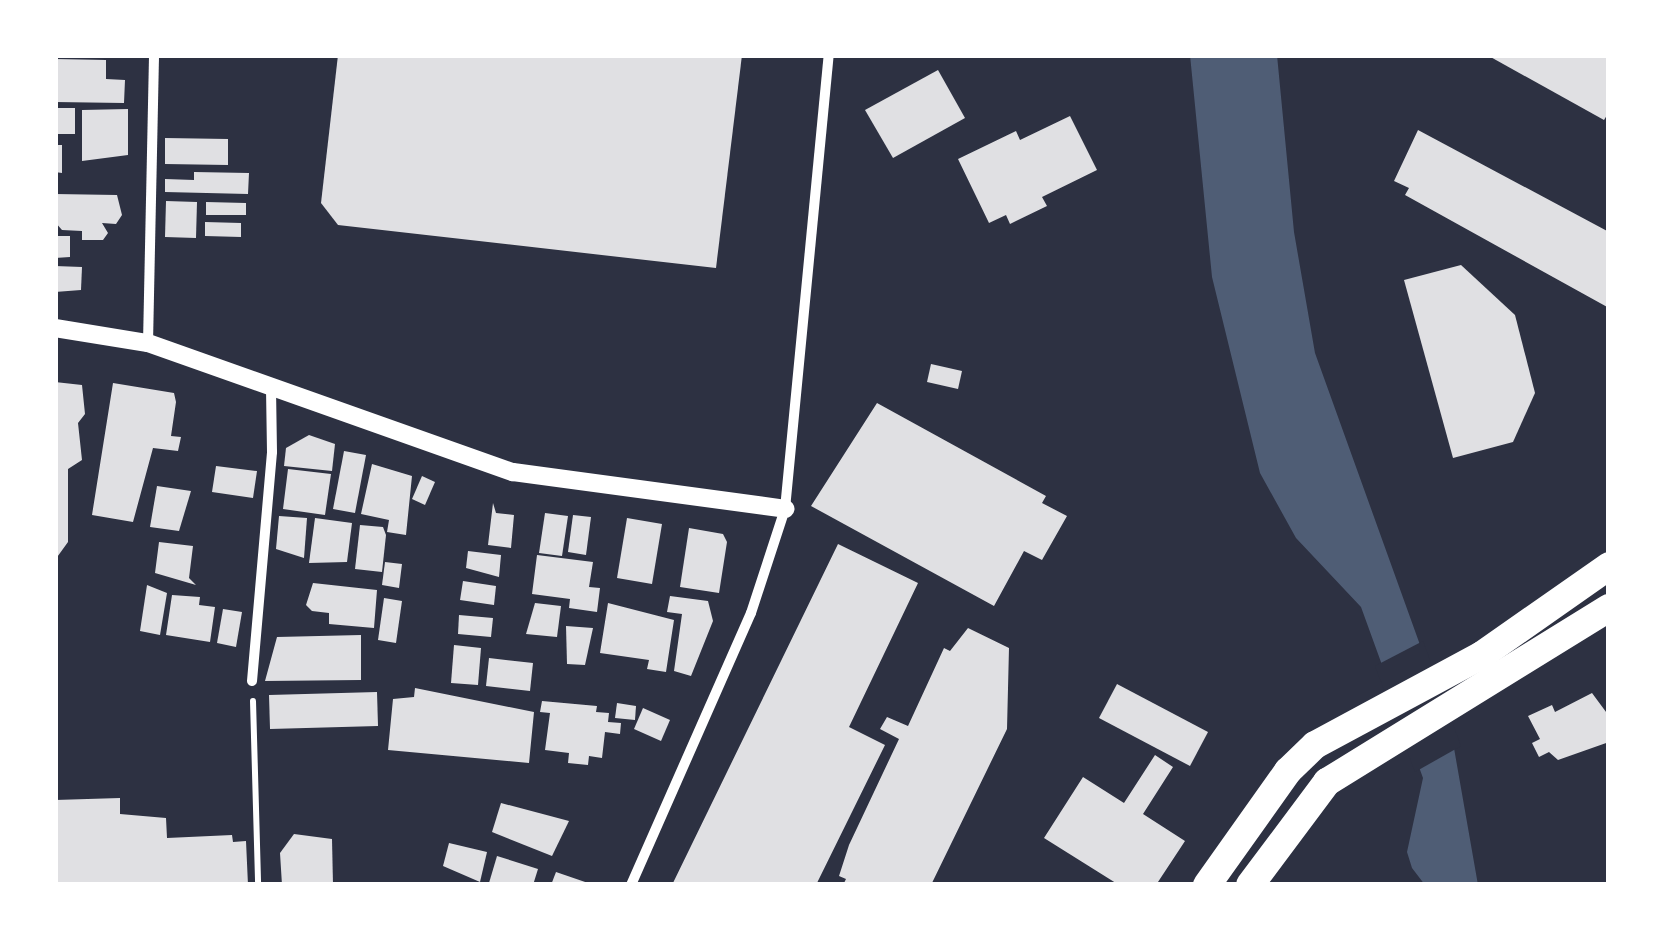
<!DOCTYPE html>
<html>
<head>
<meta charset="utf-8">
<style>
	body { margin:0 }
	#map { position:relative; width:1664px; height:940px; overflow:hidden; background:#2d3142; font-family:Lora,serif }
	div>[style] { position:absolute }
	.water>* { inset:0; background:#4f5d75 }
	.pier>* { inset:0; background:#2d3142 }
	.building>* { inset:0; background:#e0e0e3 }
	.path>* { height:6px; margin:-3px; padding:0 3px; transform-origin:3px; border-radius:3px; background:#fff }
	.minor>* { height:10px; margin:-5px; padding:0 5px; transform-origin:5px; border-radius:5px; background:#fff }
	.tertiary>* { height:18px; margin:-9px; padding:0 9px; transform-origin:9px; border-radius:9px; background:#fff }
	.trunk>* { height:28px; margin:-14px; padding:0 14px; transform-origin:14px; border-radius:14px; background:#fff }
	span { translate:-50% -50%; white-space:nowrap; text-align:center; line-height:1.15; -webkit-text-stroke:10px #fff; paint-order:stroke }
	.frame { position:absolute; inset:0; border:58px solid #fff; pointer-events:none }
</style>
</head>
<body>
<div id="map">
	<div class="water">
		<div style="clip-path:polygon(1190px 55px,1277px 55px,1294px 232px,1315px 353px,1451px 731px,1478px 885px,1425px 885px,1412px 868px,1407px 852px,1423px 778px,1361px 607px,1296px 538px,1260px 473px,1212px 277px)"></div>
	</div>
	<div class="pier">
		<div style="clip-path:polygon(1423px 641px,1461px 746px,1415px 772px,1375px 666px)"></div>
	</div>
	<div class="building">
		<div style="clip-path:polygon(338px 55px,742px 55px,716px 268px,338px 225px,321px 203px)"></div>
		<div style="clip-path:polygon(1487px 55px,1609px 55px,1609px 112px,1604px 120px)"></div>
		<div style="clip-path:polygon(55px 59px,106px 60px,106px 79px,125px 80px,124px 103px,55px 102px)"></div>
		<div style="clip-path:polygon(938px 70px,965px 118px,893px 158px,865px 110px)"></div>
		<div style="clip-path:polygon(55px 108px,75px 108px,75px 134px,55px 134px)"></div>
		<div style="clip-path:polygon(128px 109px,128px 155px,82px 161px,82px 110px)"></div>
		<div style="clip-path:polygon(1070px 116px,1097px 170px,1042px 197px,1047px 206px,1010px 224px,1006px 215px,989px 223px,958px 159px,1016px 131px,1020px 140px)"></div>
		<div style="clip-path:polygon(1418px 130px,1609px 232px,1609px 308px,1405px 195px,1409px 188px,1394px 181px)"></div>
		<div style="clip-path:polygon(165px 138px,228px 139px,228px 165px,165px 164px)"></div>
		<div style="clip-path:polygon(55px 145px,62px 145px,62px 173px,55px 172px)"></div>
		<div style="clip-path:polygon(194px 172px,249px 173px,248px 194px,165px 192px,165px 179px,194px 180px)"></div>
		<div style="clip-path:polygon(55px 194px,117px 195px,122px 215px,116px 224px,102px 223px,108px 233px,103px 240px,82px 240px,82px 231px,62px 230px,55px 222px)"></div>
		<div style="clip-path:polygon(166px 201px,197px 202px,196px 238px,165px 237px)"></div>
		<div style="clip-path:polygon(206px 202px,246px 203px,246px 215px,206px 215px)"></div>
		<div style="clip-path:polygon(205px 222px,241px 223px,241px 237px,205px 236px)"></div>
		<div style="clip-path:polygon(55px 236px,70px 236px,70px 257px,55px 258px)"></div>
		<div style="clip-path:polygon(1461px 265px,1515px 315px,1535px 393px,1513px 442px,1453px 458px,1404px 280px)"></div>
		<div style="clip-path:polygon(55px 266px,82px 267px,81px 290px,55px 292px)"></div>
		<div style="clip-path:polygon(931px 364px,962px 371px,958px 389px,927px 382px)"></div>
		<div style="clip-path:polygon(55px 382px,82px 385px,85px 414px,78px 423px,82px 460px,68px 469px,68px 542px,55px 560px)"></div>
		<div style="clip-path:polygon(113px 383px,174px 393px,176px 402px,171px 436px,181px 437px,178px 451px,153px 448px,133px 522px,92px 515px)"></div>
		<div style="clip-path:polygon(877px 403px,1046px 496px,1042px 503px,1067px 516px,1042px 560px,1024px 551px,994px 606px,811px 506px)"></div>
		<div style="clip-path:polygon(309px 435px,335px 444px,332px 471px,284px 466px,286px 448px)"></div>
		<div style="clip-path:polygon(344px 451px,366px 455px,355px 513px,333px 509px)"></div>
		<div style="clip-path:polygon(372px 464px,412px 476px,406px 535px,387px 532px,389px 520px,361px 514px)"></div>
		<div style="clip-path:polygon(216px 466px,257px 471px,253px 498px,212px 492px)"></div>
		<div style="clip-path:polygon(288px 469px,331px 474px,325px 515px,283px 509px)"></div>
		<div style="clip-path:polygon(422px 476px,435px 482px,425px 505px,412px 499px)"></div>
		<div style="clip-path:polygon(157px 486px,191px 491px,179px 531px,150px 527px)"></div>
		<div style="clip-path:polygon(493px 503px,496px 513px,514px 515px,511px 548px,488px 545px)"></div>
		<div style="clip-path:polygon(545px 513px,568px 516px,562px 556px,539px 553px)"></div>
		<div style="clip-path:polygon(573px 515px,591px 517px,586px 555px,568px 552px)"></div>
		<div style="clip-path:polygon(279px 516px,307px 518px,304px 558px,276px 549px)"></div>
		<div style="clip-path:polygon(315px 518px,352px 523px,347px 562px,309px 563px)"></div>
		<div style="clip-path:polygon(627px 518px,662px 524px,652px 584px,617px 578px)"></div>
		<div style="clip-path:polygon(360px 525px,383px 527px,386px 535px,382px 572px,355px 569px)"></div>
		<div style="clip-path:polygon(689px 528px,723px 534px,727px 542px,719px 593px,680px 587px)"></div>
		<div style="clip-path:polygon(159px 542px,193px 546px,189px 578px,196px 585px,155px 573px)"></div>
		<div style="clip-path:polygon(838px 544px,918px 583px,849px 727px,885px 745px,816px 885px,672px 885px)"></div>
		<div style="clip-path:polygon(468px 551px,501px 555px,499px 577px,466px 568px)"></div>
		<div style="clip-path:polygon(537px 555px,593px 562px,589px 587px,600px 588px,597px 612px,569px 608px,570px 599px,532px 594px)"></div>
		<div style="clip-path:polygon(385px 562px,402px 564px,399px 588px,382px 585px)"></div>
		<div style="clip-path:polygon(463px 581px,496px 586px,494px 605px,460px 600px)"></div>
		<div style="clip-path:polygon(313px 583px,377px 590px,374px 628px,329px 624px,329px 613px,312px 611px,306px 605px)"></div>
		<div style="clip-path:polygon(147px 585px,167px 593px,160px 635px,140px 631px)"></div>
		<div style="clip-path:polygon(172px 595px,200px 597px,199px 605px,215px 607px,210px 642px,166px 635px)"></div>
		<div style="clip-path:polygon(670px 596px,708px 601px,713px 621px,691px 676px,674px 671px,682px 614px,667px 612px)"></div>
		<div style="clip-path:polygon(384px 598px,402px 601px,396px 643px,378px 640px)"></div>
		<div style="clip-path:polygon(535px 603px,561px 606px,557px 637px,526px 634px)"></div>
		<div style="clip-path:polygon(608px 603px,674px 620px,666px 672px,647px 669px,649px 660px,600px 653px)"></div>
		<div style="clip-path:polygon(223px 609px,242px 612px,236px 647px,217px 643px)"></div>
		<div style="clip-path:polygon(459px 615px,493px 618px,491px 637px,458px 634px)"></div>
		<div style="clip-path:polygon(566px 626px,593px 628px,585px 665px,567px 664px)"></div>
		<div style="clip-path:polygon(968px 628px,1009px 648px,1007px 729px,931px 885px,843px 885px,846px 879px,839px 876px,849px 845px,899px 739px,880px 729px,887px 717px,908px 726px,944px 648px,950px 651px)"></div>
		<div style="clip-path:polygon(361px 635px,361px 680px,265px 681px,277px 637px)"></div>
		<div style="clip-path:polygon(454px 645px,481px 648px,478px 685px,451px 683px)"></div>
		<div style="clip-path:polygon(489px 658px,533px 663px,530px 691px,486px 686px)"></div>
		<div style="clip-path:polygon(1117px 684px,1208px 732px,1190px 766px,1099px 718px)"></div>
		<div style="clip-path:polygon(415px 688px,534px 712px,529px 763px,388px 750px,393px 699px,414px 697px)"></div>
		<div style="clip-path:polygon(377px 692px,378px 726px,270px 729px,269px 695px)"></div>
		<div style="clip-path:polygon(1592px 693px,1609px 716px,1609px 742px,1558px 760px,1549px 752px,1539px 757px,1532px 743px,1540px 739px,1528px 716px,1552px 705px,1555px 712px)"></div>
		<div style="clip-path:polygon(542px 701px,597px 706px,596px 712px,609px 713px,608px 722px,621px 723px,620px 734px,605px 732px,602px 758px,589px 756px,588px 765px,568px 763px,569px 753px,545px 750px,550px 713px,540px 712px)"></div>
		<div style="clip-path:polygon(617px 703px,636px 706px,635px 720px,615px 718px)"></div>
		<div style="clip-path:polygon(643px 708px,670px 720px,661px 741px,634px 729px)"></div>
		<div style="clip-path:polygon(1155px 755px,1173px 767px,1143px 814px,1185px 841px,1156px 885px,1119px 885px,1044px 838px,1083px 777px,1124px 803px)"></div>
		<div style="clip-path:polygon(120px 798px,120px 814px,166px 818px,167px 838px,232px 835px,233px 842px,246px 841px,248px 885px,55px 885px,55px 800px)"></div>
		<div style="clip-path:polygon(501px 803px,569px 821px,552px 856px,492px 832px)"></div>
		<div style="clip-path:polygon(294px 834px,332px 839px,333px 885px,282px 885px,280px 853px)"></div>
		<div style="clip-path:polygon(449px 843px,487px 852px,480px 882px,443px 866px)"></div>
		<div style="clip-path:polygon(497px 856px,538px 869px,533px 885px,489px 883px)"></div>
		<div style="clip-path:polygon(556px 872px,591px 884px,591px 885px,551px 885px)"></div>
	</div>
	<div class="path">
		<div style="left:253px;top:701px;width:184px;rotate:88.4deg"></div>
	</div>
	<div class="minor">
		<div style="left:148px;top:343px;width:288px;rotate:-88.8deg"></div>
		<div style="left:252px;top:681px;width:230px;rotate:-85deg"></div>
		<div style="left:272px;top:452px;width:66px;rotate:-90.9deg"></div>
		<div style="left:631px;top:885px;width:297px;rotate:-66.2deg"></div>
		<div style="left:751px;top:613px;width:109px;rotate:-71.9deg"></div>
		<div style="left:785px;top:509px;width:456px;rotate:-84.5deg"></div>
	</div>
	<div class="tertiary">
		<div style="left:55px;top:328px;width:94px;rotate:9.2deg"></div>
		<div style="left:148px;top:343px;width:387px;rotate:19.5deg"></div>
		<div style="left:513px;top:472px;width:275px;rotate:7.7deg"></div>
	</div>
	<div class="trunk">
		<div style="left:1207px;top:885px;width:140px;rotate:-54.6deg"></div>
		<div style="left:1288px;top:771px;width:37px;rotate:-44deg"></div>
		<div style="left:1315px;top:745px;width:190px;rotate:-28.3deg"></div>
		<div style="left:1482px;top:655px;width:155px;rotate:-35deg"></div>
		<div style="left:1250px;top:885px;width:129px;rotate:-53.2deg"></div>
		<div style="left:1327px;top:782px;width:331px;rotate:-31.7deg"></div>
	</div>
	<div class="frame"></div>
</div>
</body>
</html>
